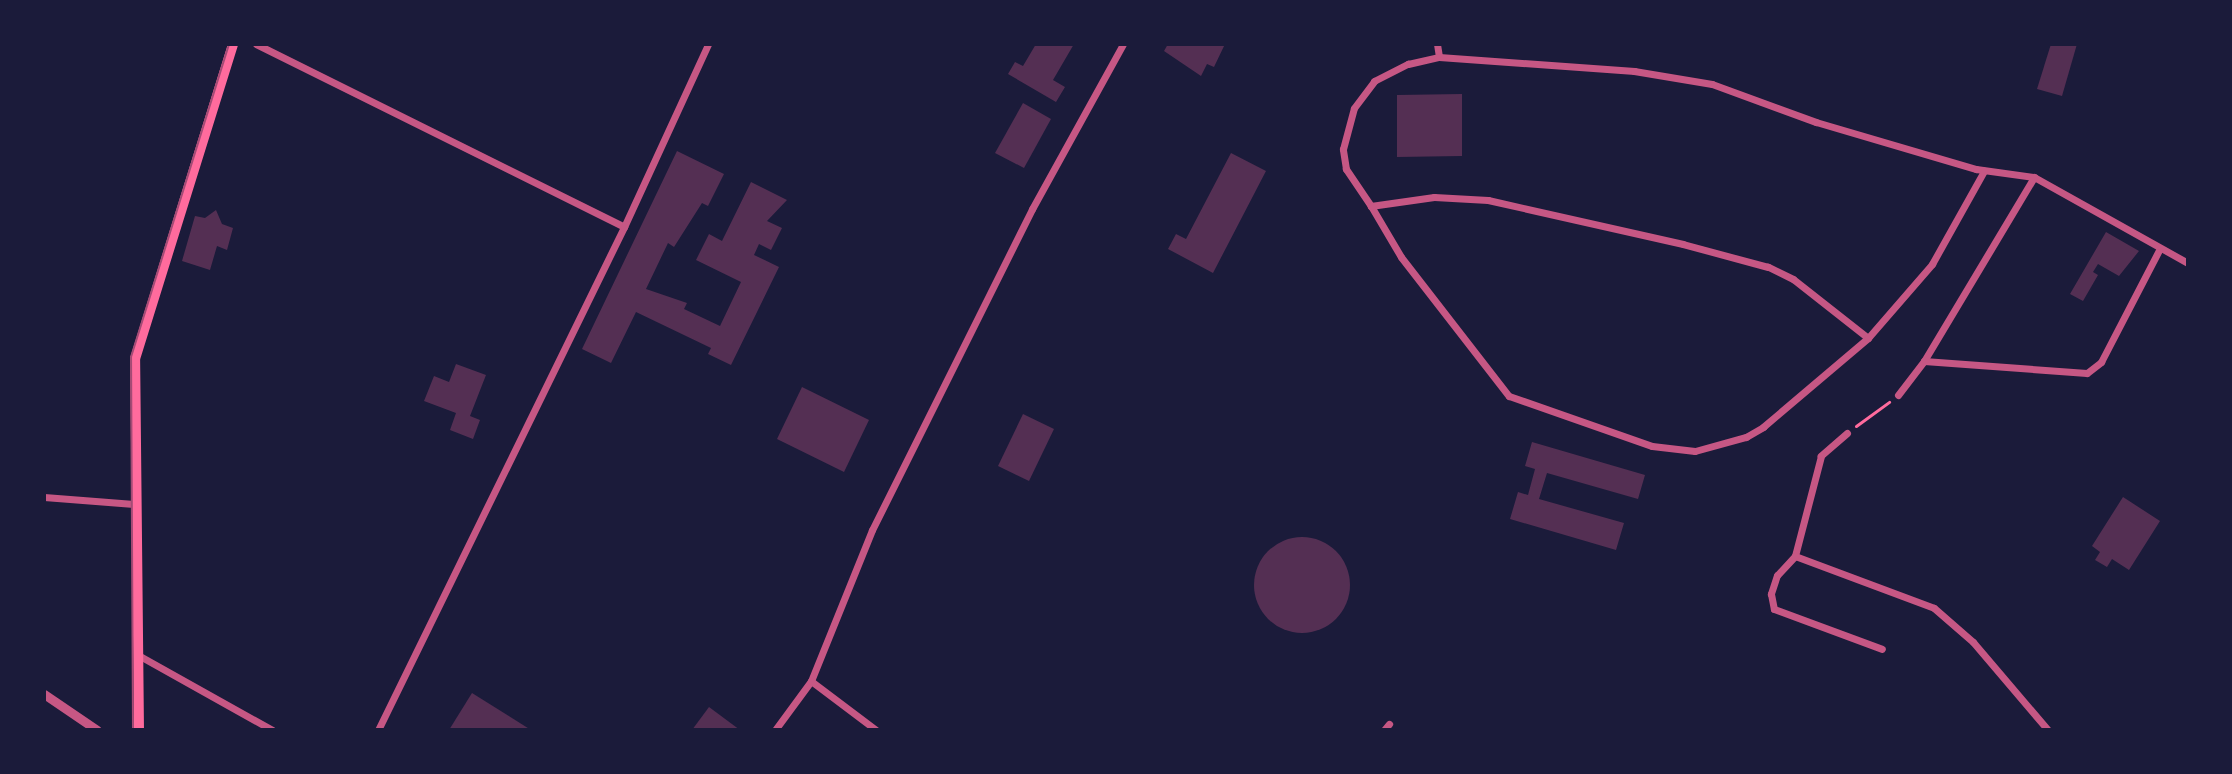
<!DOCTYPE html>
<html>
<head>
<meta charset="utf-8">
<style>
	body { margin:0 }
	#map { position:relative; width:2232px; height:774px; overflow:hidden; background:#1b1b3a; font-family:Roboto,sans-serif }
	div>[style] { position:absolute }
	.building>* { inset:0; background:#542f53 }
	.round { border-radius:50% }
	.path>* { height:3px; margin:-1.5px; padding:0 1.5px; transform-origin:1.5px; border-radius:1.5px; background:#ff6b9d }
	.minor>* { height:7px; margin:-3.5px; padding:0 3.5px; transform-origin:3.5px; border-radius:3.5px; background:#c65784 }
	.tertiary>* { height:9px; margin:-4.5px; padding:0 4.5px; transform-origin:4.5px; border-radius:4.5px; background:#c65784 }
	.secondary>* { height:10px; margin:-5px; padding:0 5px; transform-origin:5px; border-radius:5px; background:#ff6b9d }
	.tram>* { height:2px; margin:-1px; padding:0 1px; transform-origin:1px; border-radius:1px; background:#a44b75 }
	span { translate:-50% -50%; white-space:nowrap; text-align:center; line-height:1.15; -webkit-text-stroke:6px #1b1b3a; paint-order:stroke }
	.frame { position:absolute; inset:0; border:46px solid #1b1b3a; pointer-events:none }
</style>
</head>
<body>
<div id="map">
	<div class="building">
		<div style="clip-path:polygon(1036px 44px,1074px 44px,1053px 80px,1065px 87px,1056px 102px,1008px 74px,1015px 62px,1023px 66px)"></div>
		<div style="clip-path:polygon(1168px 44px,1225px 44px,1214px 67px,1207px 64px,1201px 76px,1164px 51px)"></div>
		<div style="clip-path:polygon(2051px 44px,2077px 44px,2062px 96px,2037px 89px)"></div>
		<div style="clip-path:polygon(1462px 94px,1462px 156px,1397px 157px,1397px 95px)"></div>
		<div style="clip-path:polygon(1023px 103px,1051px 119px,1024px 168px,995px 153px)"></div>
		<div style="clip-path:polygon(677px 151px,724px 174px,708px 206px,702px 203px,674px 247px,668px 243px,646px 289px,687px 303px,684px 309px,720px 326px,741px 282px,696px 260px,709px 234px,722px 241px,751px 182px,787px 200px,767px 221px,782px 228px,771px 250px,759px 244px,754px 255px,779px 267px,731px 365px,708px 354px,711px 348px,636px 312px,611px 363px,582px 349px)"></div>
		<div style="clip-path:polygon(1231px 153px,1266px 171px,1213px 273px,1168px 249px,1176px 234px,1186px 239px)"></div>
		<div style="clip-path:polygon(216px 210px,222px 224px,233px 228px,227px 250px,217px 246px,210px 270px,182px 261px,195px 216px,205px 218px)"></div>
		<div style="clip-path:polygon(2106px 232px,2139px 251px,2119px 276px,2098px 264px,2093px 272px,2098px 275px,2083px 301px,2070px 294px)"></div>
		<div style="clip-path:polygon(456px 364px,486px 375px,470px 416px,480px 420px,473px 439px,450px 430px,456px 413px,424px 401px,434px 376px,449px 382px)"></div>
		<div style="clip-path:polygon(802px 387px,869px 420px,844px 472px,777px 439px)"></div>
		<div style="clip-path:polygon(1023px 414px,1054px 429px,1029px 481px,998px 466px)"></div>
		<div style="clip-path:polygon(1532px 442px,1645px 475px,1638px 499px,1547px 473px,1539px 499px,1624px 523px,1616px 550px,1510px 519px,1518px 492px,1528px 495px,1535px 469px,1525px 466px)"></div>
		<div style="clip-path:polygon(2123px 497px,2160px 521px,2129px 570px,2112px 559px,2107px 567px,2095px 560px,2100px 552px,2092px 546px)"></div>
		<div class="round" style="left:1254px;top:537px;width:96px;height:96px"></div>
		<div style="clip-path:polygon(472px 693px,531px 730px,449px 730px)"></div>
		<div style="clip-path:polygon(709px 707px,740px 730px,692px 730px)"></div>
	</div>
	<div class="path">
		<div style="left:1856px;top:426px;width:41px;rotate:-36deg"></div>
	</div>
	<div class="minor">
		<div style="left:256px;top:44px;width:411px;rotate:26.4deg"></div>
		<div style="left:1437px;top:44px;width:13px;rotate:81deg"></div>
		<div style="left:1371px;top:206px;width:45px;rotate:-124deg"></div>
		<div style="left:1346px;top:169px;width:20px;rotate:-99deg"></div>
		<div style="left:1343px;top:149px;width:42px;rotate:-75deg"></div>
		<div style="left:1354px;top:108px;width:34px;rotate:-53deg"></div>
		<div style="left:1374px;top:81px;width:38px;rotate:-27deg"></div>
		<div style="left:1408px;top:64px;width:32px;rotate:-13deg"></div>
		<div style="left:1439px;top:57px;width:196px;rotate:4.1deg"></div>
		<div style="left:1634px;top:71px;width:79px;rotate:9.5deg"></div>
		<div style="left:1712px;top:84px;width:111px;rotate:20.1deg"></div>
		<div style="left:1816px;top:122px;width:167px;rotate:16.4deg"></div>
		<div style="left:1976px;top:169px;width:59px;rotate:7.9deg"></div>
		<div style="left:2034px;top:177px;width:176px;rotate:29.2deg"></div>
		<div style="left:1868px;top:338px;width:95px;rotate:-141.8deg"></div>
		<div style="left:1793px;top:279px;width:28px;rotate:-154deg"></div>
		<div style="left:1768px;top:267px;width:88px;rotate:-164.9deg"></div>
		<div style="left:1683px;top:244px;width:200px;rotate:-167.3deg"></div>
		<div style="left:1488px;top:200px;width:54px;rotate:-176.8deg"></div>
		<div style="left:1434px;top:197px;width:64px;rotate:171.9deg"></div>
		<div style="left:1371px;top:206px;width:59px;rotate:59.5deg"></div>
		<div style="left:1401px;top:257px;width:176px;rotate:52.2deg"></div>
		<div style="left:1509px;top:396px;width:151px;rotate:19.3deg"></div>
		<div style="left:1652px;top:446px;width:43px;rotate:6.6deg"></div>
		<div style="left:1695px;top:451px;width:53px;rotate:-15.4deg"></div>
		<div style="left:1746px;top:437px;width:20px;rotate:-30deg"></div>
		<div style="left:1763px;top:427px;width:138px;rotate:-40.3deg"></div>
		<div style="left:1868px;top:338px;width:98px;rotate:-49.1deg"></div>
		<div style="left:1932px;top:264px;width:107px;rotate:-60.8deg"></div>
		<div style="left:1924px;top:361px;width:163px;rotate:4.2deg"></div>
		<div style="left:2087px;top:373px;width:18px;rotate:-38deg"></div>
		<div style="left:2101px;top:362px;width:128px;rotate:-62.6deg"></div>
		<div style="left:1898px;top:395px;width:43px;rotate:-52.6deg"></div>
		<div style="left:1924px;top:361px;width:214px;rotate:-59.1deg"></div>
		<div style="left:1847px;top:433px;width:35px;rotate:139deg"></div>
		<div style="left:1821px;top:456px;width:103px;rotate:104.6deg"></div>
		<div style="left:1795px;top:556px;width:148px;rotate:20.5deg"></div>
		<div style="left:1934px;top:608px;width:52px;rotate:41.1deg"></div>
		<div style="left:1973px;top:642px;width:116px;rotate:49.6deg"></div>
		<div style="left:44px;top:497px;width:90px;rotate:4.4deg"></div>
		<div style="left:1795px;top:556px;width:26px;rotate:133deg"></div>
		<div style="left:1777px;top:575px;width:20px;rotate:108deg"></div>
		<div style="left:1771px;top:594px;width:15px;rotate:79deg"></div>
		<div style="left:1774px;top:609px;width:115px;rotate:20.3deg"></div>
		<div style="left:138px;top:655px;width:154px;rotate:29.2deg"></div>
		<div style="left:811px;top:681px;width:81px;rotate:37deg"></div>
		<div style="left:378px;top:730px;width:560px;rotate:-63.94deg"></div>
		<div style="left:624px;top:227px;width:201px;rotate:-65.3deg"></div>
		<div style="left:775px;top:730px;width:61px;rotate:-53.7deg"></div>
		<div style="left:811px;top:681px;width:163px;rotate:-68deg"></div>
		<div style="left:872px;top:530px;width:359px;rotate:-63.5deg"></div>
		<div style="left:1032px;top:209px;width:188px;rotate:-61.1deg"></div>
		<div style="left:1384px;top:730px;width:8px;rotate:-50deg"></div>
	</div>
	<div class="tertiary">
		<div style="left:44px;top:694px;width:64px;rotate:34.2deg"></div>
	</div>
	<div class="secondary">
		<div style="left:139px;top:730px;width:371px;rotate:-90.6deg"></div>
		<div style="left:135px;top:359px;width:330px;rotate:-72.7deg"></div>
	</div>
	<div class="tram">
		<div style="left:133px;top:730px;width:373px;rotate:-90.3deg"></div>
		<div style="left:131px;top:357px;width:328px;rotate:-72.6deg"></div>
	</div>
	<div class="frame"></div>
</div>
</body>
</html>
